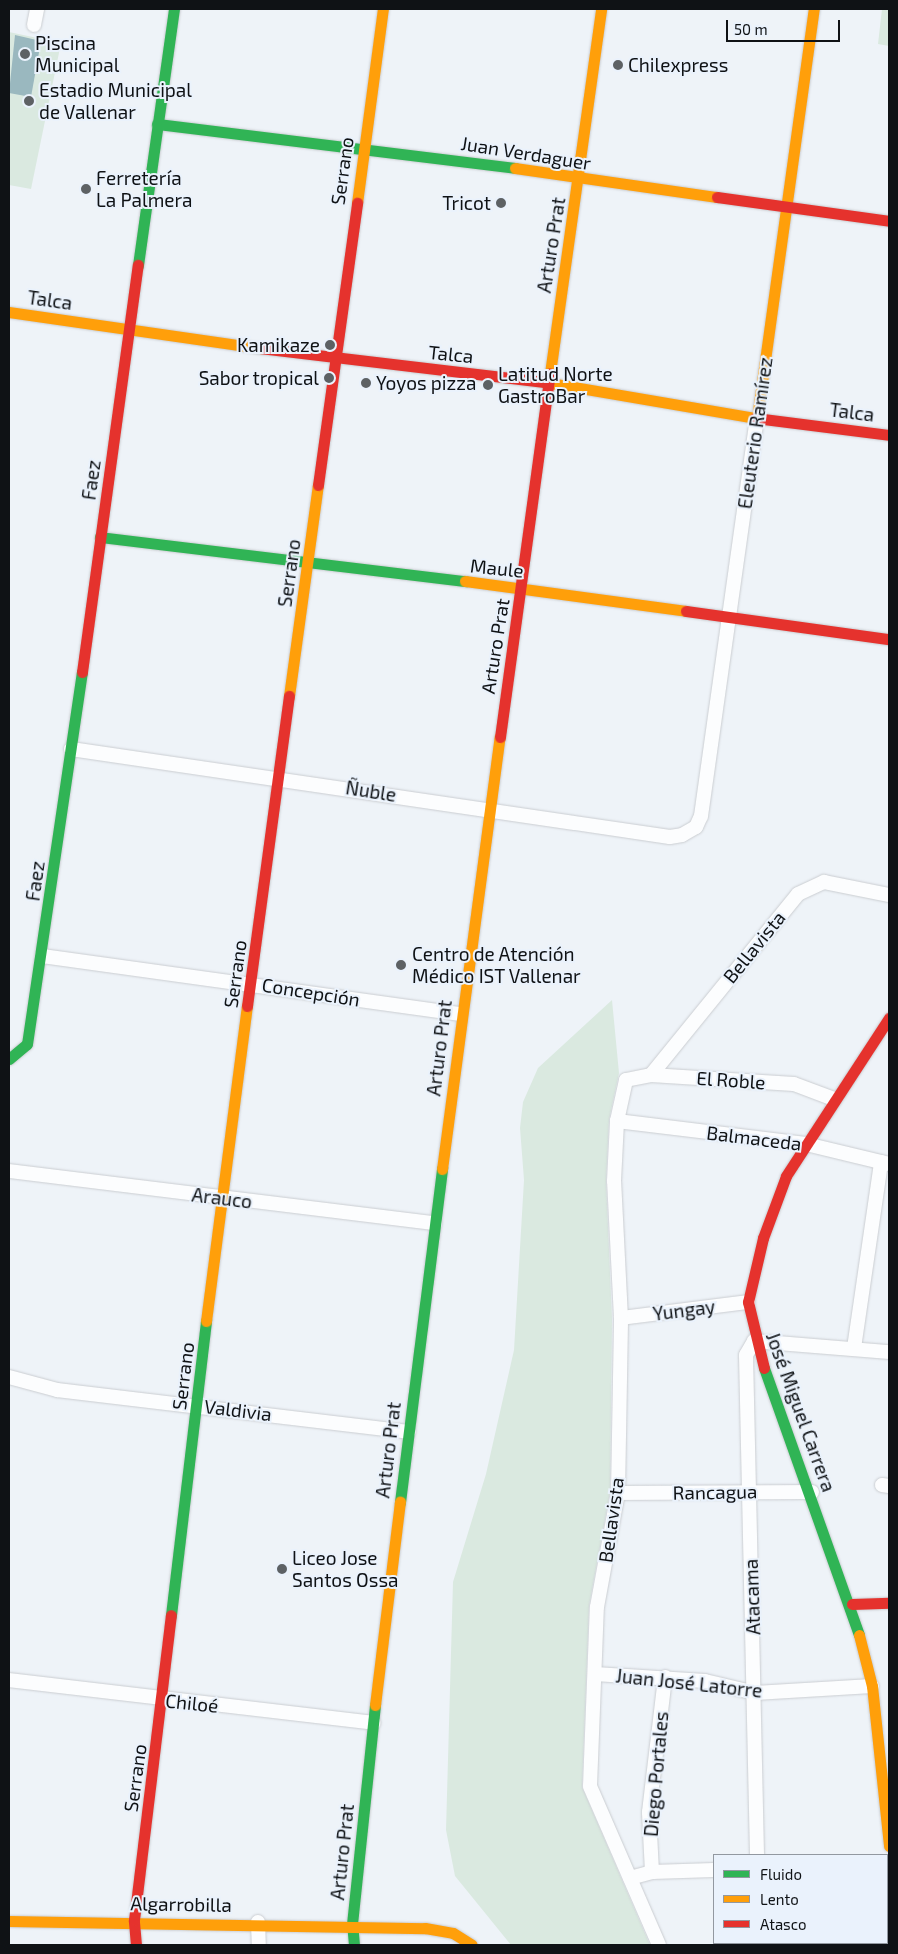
<!DOCTYPE html>
<html>
<head>
<meta charset="utf-8">
<style>
	body { margin:0 }
	#map { position:relative; width:898px; height:1954px; overflow:hidden; background:#eef3f8; font-family:"Exo 2",sans-serif }
	div>[style] { position:absolute }
	.green>* { inset:0; background:#dae9e0 }
	.water>* { inset:0; background:#9ab8bf }
	.roads { filter:drop-shadow(0 0 1px #cacdd1) drop-shadow(0 0 1px #cacdd1) }
	.street>* { height:14px; margin:-7px; padding:0 7px; transform-origin:7px; border-radius:7px; background:#fcfdfe }
	.fast>* { height:11px; margin:-5.5px; padding:0 5.5px; transform-origin:5.5px; border-radius:5.5px; background:#30b455 }
	.slow>* { height:11px; margin:-5.5px; padding:0 5.5px; transform-origin:5.5px; border-radius:5.5px; background:#ff9f0a }
	.jam>* { height:11px; margin:-5.5px; padding:0 5.5px; transform-origin:5.5px; border-radius:5.5px; background:#e5322d }
	.dots>* { width:14px; height:14px; translate:-50% -50%; box-sizing:border-box; border:2px solid #eaf2fc; border-radius:50% }
	span { translate:-50% -50%; white-space:nowrap; text-align:center; line-height:1.15; -webkit-text-stroke:4px #eaf2fc; paint-order:stroke }
	.poi-label { font-size:19px; color:#0f1215 }
	.left { translate:0 -50%; text-align:left }
	.right { translate:-100% -50%; text-align:right }
	.street-label { font-size:19px; color:#0f1215 }
	.frame { position:absolute; inset:0; border:10px solid #0f1215; pointer-events:none }
	.legend { position:absolute; left:713px; top:1854px; width:175px; height:90px; box-sizing:border-box; background:#eaf2fc; border:1px solid #9298a0; margin:0; padding:6px 9px; list-style:none; font-size:15px; color:#0f1215 }
	.legend li { display:flex; align-items:center; gap:10px; height:25px }
	.legend b { width:25px; border:1px solid #9298a0 }
	.scale { position:absolute; left:726px; top:20px; width:114px; height:22px; box-sizing:border-box; border:2px solid #0f1215; border-top:0; padding-left:6px; font-size:15px; line-height:18px; white-space:nowrap; color:#0f1215; -webkit-text-stroke:4px #eaf2fc; paint-order:stroke }
</style>
</head>
<body>
<div id="map">
	<div class="green">
		<div style="clip-path:polygon(882px 9px,889px 9px,889px 46px,878px 44px)"></div>
		<div style="clip-path:polygon(9px 32px,61px 43px,31px 189px,9px 185px)"></div>
		<div style="clip-path:polygon(612px 1000px,619px 1073px,609px 1120px,606px 1181px,612px 1319px,610px 1492px,589px 1606px,582px 1787px,650px 1945px,511px 1945px,455px 1876px,446px 1830px,453px 1582px,486px 1474px,514px 1350px,524px 1180px,520px 1128px,523px 1102px,538px 1068px)"></div>
	</div>
	<div class="water">
		<div style="clip-path:polygon(15px 35px,41px 41px,31px 97px,9px 93px)"></div>
	</div>
	<div class="roads">
		<div class="street">
			<div style="left:34px;top:25px;width:16px;rotate:-79deg"></div>
			<div style="left:71px;top:749px;width:605px;rotate:8.36deg"></div>
			<div style="left:670px;top:837px;width:12px;rotate:-9deg"></div>
			<div style="left:682px;top:835px;width:16px;rotate:-30deg"></div>
			<div style="left:696px;top:827px;width:12px;rotate:-66deg"></div>
			<div style="left:701px;top:816px;width:402px;rotate:-82deg"></div>
			<div style="left:42px;top:956px;width:423px;rotate:7.9deg"></div>
			<div style="left:651px;top:1075px;width:233px;rotate:-50.9deg"></div>
			<div style="left:798px;top:894px;width:29px;rotate:-25deg"></div>
			<div style="left:824px;top:882px;width:66px;rotate:11.3deg"></div>
			<div style="left:617px;top:1121px;width:190px;rotate:6.9deg"></div>
			<div style="left:806px;top:1144px;width:85px;rotate:13.5deg"></div>
			<div style="left:9px;top:1171px;width:429px;rotate:7deg"></div>
			<div style="left:621px;top:1318px;width:128px;rotate:-7.2deg"></div>
			<div style="left:854px;top:1348px;width:188px;rotate:-81.7deg"></div>
			<div style="left:9px;top:1377px;width:50px;rotate:15.2deg"></div>
			<div style="left:57px;top:1390px;width:354px;rotate:6.8deg"></div>
			<div style="left:882px;top:1485px;width:7px;rotate:8deg"></div>
			<div style="left:618px;top:1493px;width:194px;rotate:-0.3deg"></div>
			<div style="left:595px;top:1674px;width:110px;rotate:3.6deg"></div>
			<div style="left:705px;top:1681px;width:51px;rotate:13.5deg"></div>
			<div style="left:755px;top:1693px;width:117px;rotate:-3.4deg"></div>
			<div style="left:9px;top:1680px;width:367px;rotate:6.7deg"></div>
			<div style="left:757px;top:1855px;width:500px;rotate:-91.26deg"></div>
			<div style="left:746px;top:1355px;width:16px;rotate:-60deg"></div>
			<div style="left:754px;top:1341px;width:135px;rotate:4.7deg"></div>
			<div style="left:887px;top:1865px;width:2px"></div>
			<div style="left:652px;top:1872px;width:60px;rotate:-92.9deg"></div>
			<div style="left:649px;top:1812px;width:136px;rotate:-83.2deg"></div>
			<div style="left:630px;top:1878px;width:23px;rotate:-15deg"></div>
			<div style="left:652px;top:1872px;width:62px;rotate:-1.8deg"></div>
			<div style="left:258px;top:1922px;width:23px;rotate:88deg"></div>
			<div style="left:659px;top:1945px;width:173px;rotate:-113.5deg"></div>
			<div style="left:590px;top:1786px;width:179px;rotate:-87.8deg"></div>
			<div style="left:597px;top:1607px;width:116px;rotate:-79.6deg"></div>
			<div style="left:618px;top:1493px;width:175px;rotate:-89deg"></div>
			<div style="left:621px;top:1318px;width:137px;rotate:-92.9deg"></div>
			<div style="left:614px;top:1181px;width:60px;rotate:-87.1deg"></div>
			<div style="left:617px;top:1121px;width:42px;rotate:-77.6deg"></div>
			<div style="left:626px;top:1080px;width:25px;rotate:-11deg"></div>
			<div style="left:651px;top:1075px;width:143px;rotate:3.6deg"></div>
			<div style="left:794px;top:1084px;width:43px;rotate:20.6deg"></div>
			<div style="left:756px;top:1945px;width:2px;rotate:-90deg"></div>
		</div>
		<div class="fast">
			<div style="left:157px;top:124px;width:361px;rotate:7deg"></div>
			<div style="left:138px;top:265px;width:259px;rotate:-82deg"></div>
			<div style="left:100px;top:537px;width:368px;rotate:6.9deg"></div>
			<div style="left:9px;top:1059px;width:23px;rotate:-40deg"></div>
			<div style="left:27px;top:1044px;width:376px;rotate:-81.6deg"></div>
			<div style="left:764px;top:1368px;width:283px;rotate:70.4deg"></div>
			<div style="left:400px;top:1502px;width:336px;rotate:-82.8deg"></div>
			<div style="left:171px;top:1615px;width:296px;rotate:-83.2deg"></div>
			<div style="left:354px;top:1945px;width:21px;rotate:-95deg"></div>
			<div style="left:352px;top:1924px;width:220px;rotate:-84deg"></div>
		</div>
		<div class="slow">
			<div style="left:515px;top:168px;width:204px;rotate:8.2deg"></div>
			<div style="left:357px;top:203px;width:196px;rotate:-82.4deg"></div>
			<div style="left:9px;top:312px;width:253px;rotate:8.2deg"></div>
			<div style="left:550px;top:373px;width:368px;rotate:-82deg"></div>
			<div style="left:545px;top:382px;width:213px;rotate:9.7deg"></div>
			<div style="left:757px;top:418px;width:413px;rotate:-82.1deg"></div>
			<div style="left:465px;top:581px;width:223px;rotate:7.7deg"></div>
			<div style="left:289px;top:696px;width:213px;rotate:-82.2deg"></div>
			<div style="left:442px;top:1169px;width:436px;rotate:-82.4deg"></div>
			<div style="left:206px;top:1321px;width:318px;rotate:-82.6deg"></div>
			<div style="left:859px;top:1635px;width:53px;rotate:75.7deg"></div>
			<div style="left:872px;top:1686px;width:161px;rotate:83.9deg"></div>
			<div style="left:375px;top:1705px;width:205px;rotate:-83deg"></div>
			<div style="left:9px;top:1921px;width:416px;rotate:1deg"></div>
			<div style="left:425px;top:1928px;width:28px;rotate:10deg"></div>
			<div style="left:453px;top:1933px;width:22px;rotate:32deg"></div>
		</div>
		<div class="jam">
			<div style="left:717px;top:197px;width:174px;rotate:7.9deg"></div>
			<div style="left:259px;top:348px;width:288px;rotate:6.8deg"></div>
			<div style="left:755px;top:418px;width:135px;rotate:7.2deg"></div>
			<div style="left:318px;top:485px;width:285px;rotate:-82.1deg"></div>
			<div style="left:686px;top:611px;width:205px;rotate:7.9deg"></div>
			<div style="left:82px;top:672px;width:411px;rotate:-82.2deg"></div>
			<div style="left:500px;top:737px;width:367px;rotate:-82.2deg"></div>
			<div style="left:247px;top:1006px;width:313px;rotate:-82.3deg"></div>
			<div style="left:764px;top:1368px;width:68px;rotate:-103.6deg"></div>
			<div style="left:748px;top:1302px;width:66px;rotate:-76.8deg"></div>
			<div style="left:763px;top:1238px;width:66px;rotate:-69.6deg"></div>
			<div style="left:786px;top:1176px;width:189px;rotate:-56.9deg"></div>
			<div style="left:852px;top:1604px;width:37px;rotate:-2deg"></div>
			<div style="left:136px;top:1945px;width:25px;rotate:-95deg"></div>
			<div style="left:134px;top:1920px;width:307px;rotate:-83.1deg"></div>
		</div>
	</div>
	<div class="dots">
		<div style="left:25px;top:54px;background:#5d6164"></div>
		<div style="left:618px;top:65px;background:#5d6164"></div>
		<div style="left:29px;top:101px;background:#5d6164"></div>
		<div style="left:86px;top:189px;background:#5d6164"></div>
		<div style="left:501px;top:203px;background:#5d6164"></div>
		<div style="left:330px;top:345px;background:#5d6164"></div>
		<div style="left:329px;top:378px;background:#5d6164"></div>
		<div style="left:366px;top:383px;background:#5d6164"></div>
		<div style="left:488px;top:385px;background:#5d6164"></div>
		<div style="left:401px;top:965px;background:#5d6164"></div>
		<div style="left:282px;top:1569px;background:#5d6164"></div>
	</div>
	<div class="poi-label">
		<span class="left" style="left:35px;top:54px">Piscina<br>Municipal</span>
		<span class="left" style="left:628px;top:65px">Chilexpress</span>
		<span class="left" style="left:39px;top:101px">Estadio Municipal<br>de Vallenar</span>
		<span class="left" style="left:96px;top:189px">Ferretería<br>La Palmera</span>
		<span class="right" style="left:491px;top:203px">Tricot</span>
		<span class="right" style="left:320px;top:345px">Kamikaze</span>
		<span class="left" style="left:498px;top:385px">Latitud Norte<br>GastroBar</span>
		<span class="right" style="left:319px;top:378px">Sabor tropical</span>
		<span class="left" style="left:376px;top:383px">Yoyos pizza</span>
		<span class="left" style="left:412px;top:965px">Centro de Atención<br>Médico IST Vallenar</span>
		<span class="left" style="left:292px;top:1569px">Liceo Jose<br>Santos Ossa</span>
	</div>
	<div class="street-label">
		<span style="left:526px;top:153px;rotate:9deg">Juan Verdaguer</span>
		<span style="left:342px;top:171px;rotate:-82deg">Serrano</span>
		<span style="left:551px;top:245px;rotate:-81deg">Arturo Prat</span>
		<span style="left:50px;top:300px;rotate:8deg">Talca</span>
		<span style="left:451px;top:354px;rotate:6deg">Talca</span>
		<span style="left:852px;top:412px;rotate:7deg">Talca</span>
		<span style="left:755px;top:433px;rotate:-82deg">Eleuterio Ramírez</span>
		<span style="left:91px;top:480px;rotate:-82deg">Faez</span>
		<span style="left:497px;top:568px;rotate:6deg">Maule</span>
		<span style="left:289px;top:573px;rotate:-82deg">Serrano</span>
		<span style="left:495px;top:646px;rotate:-81deg">Arturo Prat</span>
		<span style="left:371px;top:791px;rotate:9deg">Ñuble</span>
		<span style="left:35px;top:881px;rotate:-82deg">Faez</span>
		<span style="left:754px;top:947px;rotate:-51deg">Bellavista</span>
		<span style="left:235px;top:974px;rotate:-82deg">Serrano</span>
		<span style="left:311px;top:992px;rotate:9deg">Concepción</span>
		<span style="left:439px;top:1048px;rotate:-83deg">Arturo Prat</span>
		<span style="left:731px;top:1080px;rotate:4deg">El Roble</span>
		<span style="left:754px;top:1138px;rotate:7deg">Balmaceda</span>
		<span style="left:222px;top:1198px;rotate:7deg">Arauco</span>
		<span style="left:684px;top:1310px;rotate:-7deg">Yungay</span>
		<span style="left:183px;top:1376px;rotate:-83deg">Serrano</span>
		<span style="left:238px;top:1410px;rotate:7deg">Valdivia</span>
		<span style="left:801px;top:1412px;rotate:70deg">José Miguel Carrera</span>
		<span style="left:388px;top:1450px;rotate:-83deg">Arturo Prat</span>
		<span style="left:715px;top:1492px;rotate:-1deg">Rancagua</span>
		<span style="left:611px;top:1520px;rotate:-82deg">Bellavista</span>
		<span style="left:752px;top:1597px;rotate:-92deg">Atacama</span>
		<span style="left:689px;top:1683px;rotate:6deg">Juan José Latorre</span>
		<span style="left:192px;top:1703px;rotate:6deg">Chiloé</span>
		<span style="left:656px;top:1774px;rotate:-85deg">Diego Portales</span>
		<span style="left:135px;top:1778px;rotate:-82deg">Serrano</span>
		<span style="left:342px;top:1852px;rotate:-84deg">Arturo Prat</span>
		<span style="left:181px;top:1904px;rotate:1deg">Algarrobilla</span>
	</div>
	<div class="frame"></div>
	<ul class="legend">
	<li><b style="height:6px;background:#30b455"></b>Fluido</li>
	<li><b style="height:6px;background:#ff9f0a"></b>Lento</li>
	<li><b style="height:6px;background:#e5322d"></b>Atasco</li>
	</ul>
	<div class="scale">50 m</div>
</div>
</body>
</html>
